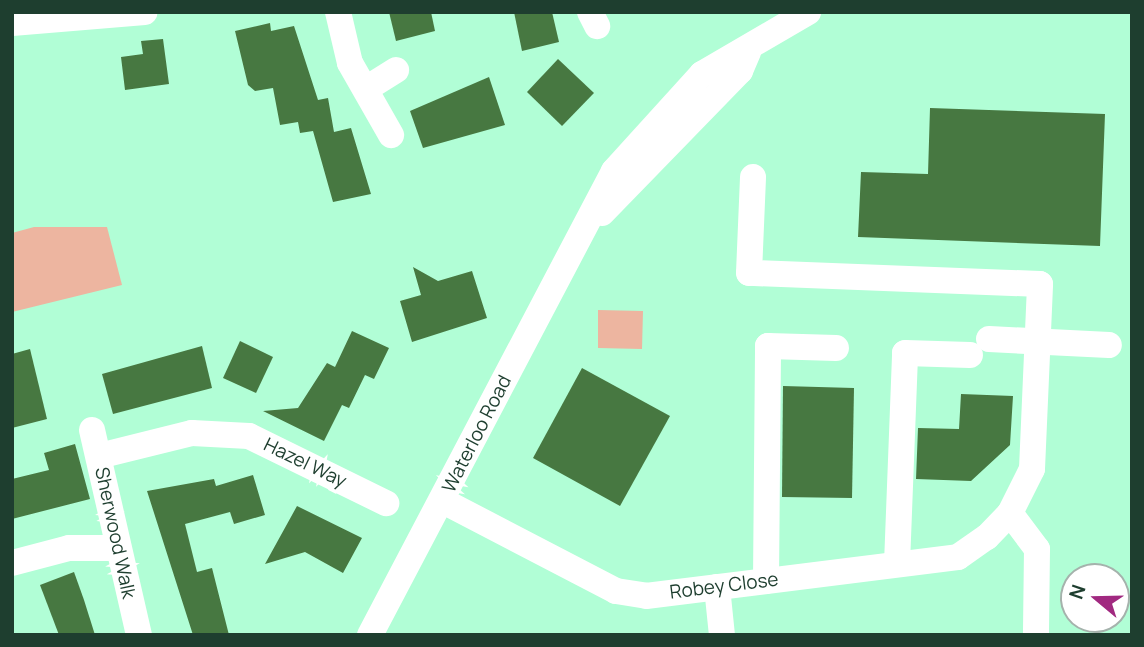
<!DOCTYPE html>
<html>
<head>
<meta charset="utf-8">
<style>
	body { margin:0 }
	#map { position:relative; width:1144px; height:647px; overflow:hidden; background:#b1fed6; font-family:Manrope,sans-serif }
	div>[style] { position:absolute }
	.green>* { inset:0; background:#edb5a0 }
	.building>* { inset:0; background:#477841 }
	.minor>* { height:26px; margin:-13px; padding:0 13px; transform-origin:13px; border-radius:13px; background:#fff }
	span { translate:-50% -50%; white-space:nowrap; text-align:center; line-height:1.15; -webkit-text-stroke:7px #fff; paint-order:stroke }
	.street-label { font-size:19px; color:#1e3e2f }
	.frame { position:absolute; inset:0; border:14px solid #1e3e2f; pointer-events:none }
	.north { position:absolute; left:1060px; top:563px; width:70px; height:70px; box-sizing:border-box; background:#fff; border:2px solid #a5b2ac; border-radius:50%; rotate:289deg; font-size:19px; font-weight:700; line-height:28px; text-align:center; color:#1e3e2f }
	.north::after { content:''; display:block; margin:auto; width:24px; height:32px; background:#a12980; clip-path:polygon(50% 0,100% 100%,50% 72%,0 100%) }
</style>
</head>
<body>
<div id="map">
	<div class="green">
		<div style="clip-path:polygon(34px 227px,107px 227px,122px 285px,12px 312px,12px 233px)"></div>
		<div style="clip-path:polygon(598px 310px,643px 311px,642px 349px,598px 348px)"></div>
	</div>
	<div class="building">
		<div style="clip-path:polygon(389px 12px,431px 12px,435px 31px,396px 41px)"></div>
		<div style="clip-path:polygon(514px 12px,552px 12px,559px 42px,522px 51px)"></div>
		<div style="clip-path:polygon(270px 23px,271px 31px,294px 26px,318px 100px,328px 98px,334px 132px,351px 128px,371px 194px,333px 202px,313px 131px,300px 133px,298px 122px,280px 125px,273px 88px,255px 91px,248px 85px,235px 31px)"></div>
		<div style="clip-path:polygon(163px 39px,169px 84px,125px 90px,121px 57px,143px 54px,141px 41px)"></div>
		<div style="clip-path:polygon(558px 59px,594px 93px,562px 126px,527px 92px)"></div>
		<div style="clip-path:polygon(489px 77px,505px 125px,423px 148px,410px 111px)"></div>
		<div style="clip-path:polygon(930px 108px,1105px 114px,1100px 246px,858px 237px,861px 172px,928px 174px)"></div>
		<div style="clip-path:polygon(413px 267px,438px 281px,472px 271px,487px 318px,412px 342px,400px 301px,421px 295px)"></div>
		<div style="clip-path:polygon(352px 331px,389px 348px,374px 379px,365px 375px,349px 408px,342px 405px,324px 441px,263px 411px,298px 408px,327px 363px,335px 367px)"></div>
		<div style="clip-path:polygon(240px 341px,273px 357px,256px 393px,223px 378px)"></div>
		<div style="clip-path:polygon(202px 346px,212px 388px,113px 414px,102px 374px)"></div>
		<div style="clip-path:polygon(30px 349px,47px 419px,12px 428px,12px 354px)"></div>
		<div style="clip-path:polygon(582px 368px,670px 416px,620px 506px,533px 458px)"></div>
		<div style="clip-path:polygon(783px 386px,854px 388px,852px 498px,782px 497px)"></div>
		<div style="clip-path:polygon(961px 394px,1013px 396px,1010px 445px,971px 481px,916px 479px,918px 428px,959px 429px)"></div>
		<div style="clip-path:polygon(75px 444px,90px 499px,12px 519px,12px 479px,49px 470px,44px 453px)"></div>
		<div style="clip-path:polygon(253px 475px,265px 515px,234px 524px,230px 512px,185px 524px,197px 572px,212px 568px,229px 635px,193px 635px,147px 491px,214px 479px,216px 486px)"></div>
		<div style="clip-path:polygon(297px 506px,362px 538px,343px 573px,305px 552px,265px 564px)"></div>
		<div style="clip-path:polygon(74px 572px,84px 600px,95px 635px,59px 635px,40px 585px)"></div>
	</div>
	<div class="minor">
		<div style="left:338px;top:12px;width:52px;rotate:76.8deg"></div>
		<div style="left:350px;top:63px;width:83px;rotate:60.3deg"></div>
		<div style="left:590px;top:12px;width:16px;rotate:63deg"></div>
		<div style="left:12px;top:23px;width:133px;rotate:-4.7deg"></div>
		<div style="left:369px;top:87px;width:32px;rotate:-32deg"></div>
		<div style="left:602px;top:213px;width:198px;rotate:-45.8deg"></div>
		<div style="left:740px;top:71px;width:21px;rotate:-67deg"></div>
		<div style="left:989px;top:339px;width:120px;rotate:2.9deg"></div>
		<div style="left:92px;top:430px;width:210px;rotate:77.1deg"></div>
		<div style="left:99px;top:456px;width:96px;rotate:-13.9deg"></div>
		<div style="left:192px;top:433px;width:57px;rotate:3deg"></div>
		<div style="left:249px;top:436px;width:153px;rotate:26.1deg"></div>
		<div style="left:443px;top:501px;width:195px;rotate:27.5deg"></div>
		<div style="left:616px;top:591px;width:30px;rotate:9deg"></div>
		<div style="left:646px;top:596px;width:314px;rotate:-7.1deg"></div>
		<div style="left:958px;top:557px;width:35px;rotate:-35deg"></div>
		<div style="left:987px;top:537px;width:33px;rotate:-46deg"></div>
		<div style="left:1010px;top:513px;width:49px;rotate:-63.4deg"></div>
		<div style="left:1032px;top:469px;width:185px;rotate:-87.5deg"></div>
		<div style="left:1040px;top:284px;width:291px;rotate:-177.8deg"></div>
		<div style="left:749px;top:273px;width:96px;rotate:-87.6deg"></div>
		<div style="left:1010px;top:513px;width:45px;rotate:53.1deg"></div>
		<div style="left:1037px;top:549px;width:86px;rotate:90.7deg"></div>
		<div style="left:12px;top:563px;width:59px;rotate:-14.7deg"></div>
		<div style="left:69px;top:548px;width:47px"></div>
		<div style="left:897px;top:564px;width:211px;rotate:-87.8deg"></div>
		<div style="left:905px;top:353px;width:65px;rotate:1.8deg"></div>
		<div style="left:766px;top:581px;width:235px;rotate:-89.5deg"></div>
		<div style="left:768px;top:346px;width:68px;rotate:1.7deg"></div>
		<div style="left:717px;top:587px;width:48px;rotate:84.1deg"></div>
		<div style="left:370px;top:635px;width:524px;rotate:-62.26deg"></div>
		<div style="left:614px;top:171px;width:131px;rotate:-47.8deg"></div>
		<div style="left:702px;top:74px;width:123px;rotate:-30.3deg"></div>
	</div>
	<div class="street-label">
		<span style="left:477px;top:434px;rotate:-63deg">Waterloo Road</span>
		<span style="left:305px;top:463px;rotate:26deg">Hazel Way</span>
		<span style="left:115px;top:533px;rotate:78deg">Sherwood Walk</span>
		<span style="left:724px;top:586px;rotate:-7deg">Robey Close</span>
	</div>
	<div class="frame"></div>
	<div class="north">N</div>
</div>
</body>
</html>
